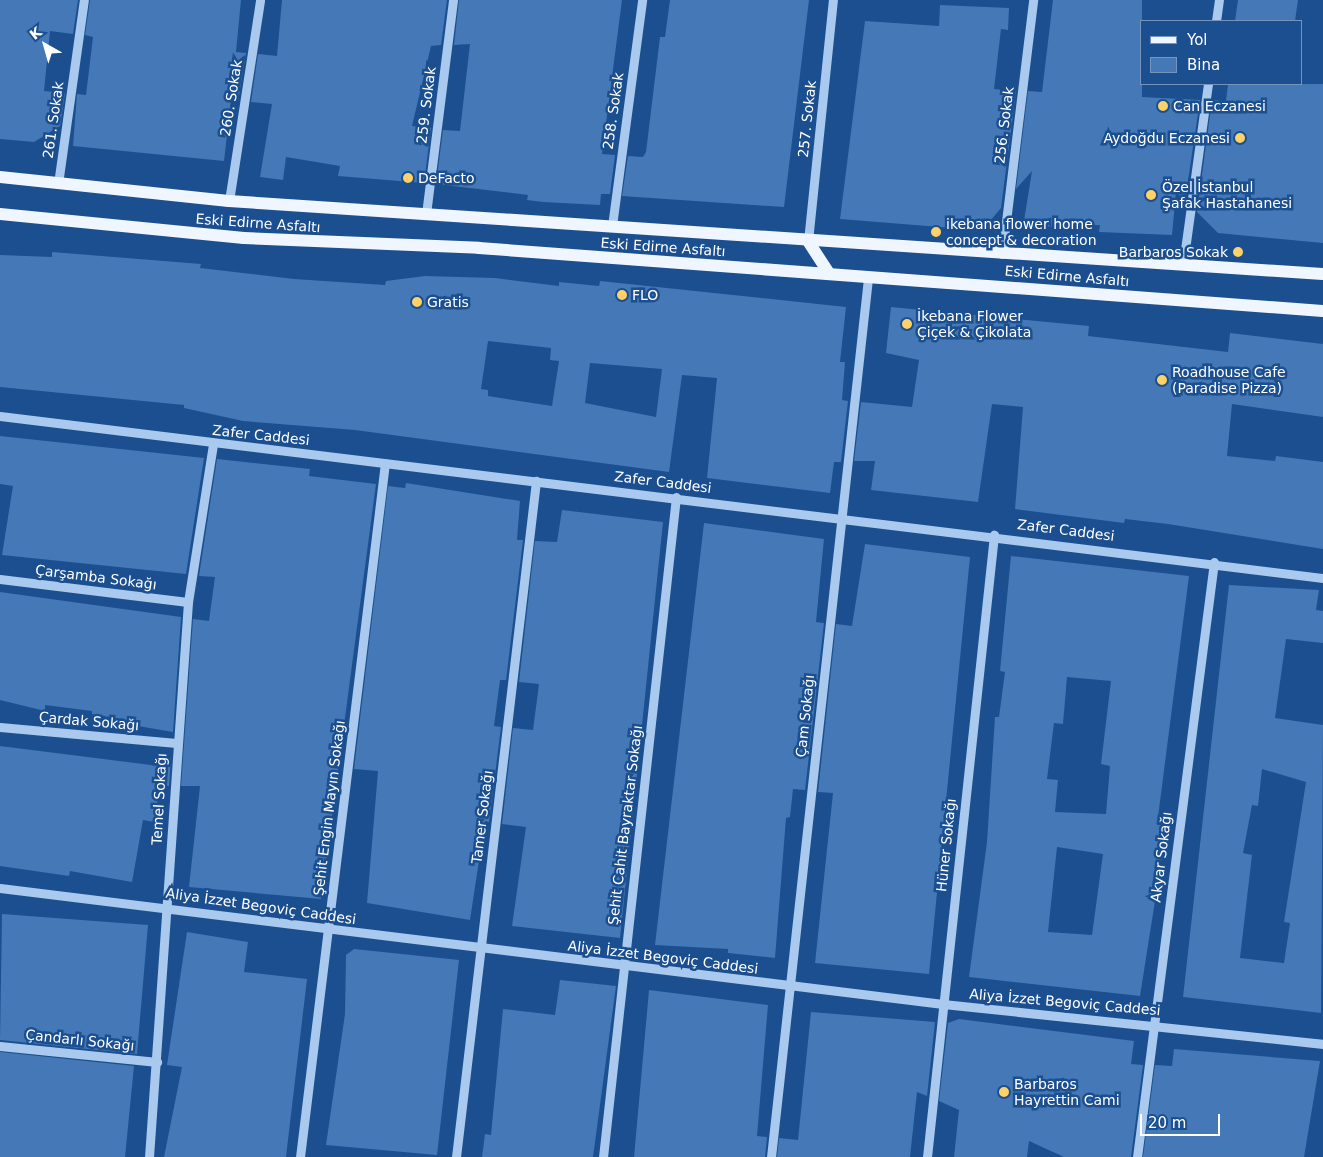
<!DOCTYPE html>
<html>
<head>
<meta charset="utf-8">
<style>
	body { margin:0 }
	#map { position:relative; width:1323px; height:1157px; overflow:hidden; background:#1b4f8f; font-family:"DejaVu Sans",sans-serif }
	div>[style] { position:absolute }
	.building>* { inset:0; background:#4478b7 }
	.minor>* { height:9px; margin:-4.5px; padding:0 4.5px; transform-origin:4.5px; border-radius:4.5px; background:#a9c9ee }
	.major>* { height:12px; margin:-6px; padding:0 6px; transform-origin:6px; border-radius:6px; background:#f0f6ff }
	.dots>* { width:14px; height:14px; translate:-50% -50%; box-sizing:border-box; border:2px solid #1b4f8f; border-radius:50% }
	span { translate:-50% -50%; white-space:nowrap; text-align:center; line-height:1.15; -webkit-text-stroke:5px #1b4f8f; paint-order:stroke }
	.street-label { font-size:14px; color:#fff }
	.poi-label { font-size:14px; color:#fff }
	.left { translate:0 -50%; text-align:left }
	.right { translate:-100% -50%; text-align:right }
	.legend { position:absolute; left:1140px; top:20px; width:162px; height:65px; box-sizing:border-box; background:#1b4f8f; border:1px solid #7695bc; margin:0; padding:6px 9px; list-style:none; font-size:15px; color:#fff }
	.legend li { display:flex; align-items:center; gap:10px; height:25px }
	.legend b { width:25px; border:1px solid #7695bc }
	.north { position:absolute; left:20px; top:20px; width:50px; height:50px; -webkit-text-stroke:4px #1b4f8f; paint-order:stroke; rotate:322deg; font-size:14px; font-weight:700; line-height:20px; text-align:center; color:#fff }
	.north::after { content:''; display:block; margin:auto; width:18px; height:22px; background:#fff; clip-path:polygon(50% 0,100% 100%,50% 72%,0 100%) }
	.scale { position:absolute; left:1140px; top:1114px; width:80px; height:22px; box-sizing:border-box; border:2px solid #fff; border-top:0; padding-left:6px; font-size:15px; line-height:18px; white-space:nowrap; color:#fff; -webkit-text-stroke:4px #1b4f8f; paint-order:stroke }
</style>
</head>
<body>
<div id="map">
	<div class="building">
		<div style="clip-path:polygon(0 0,78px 0,73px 34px,50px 31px,44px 91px,65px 93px,60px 126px,34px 142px,0 139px)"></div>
		<div style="clip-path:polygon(90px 0,241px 0,236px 52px,246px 53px,238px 101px,231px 100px,224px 161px,73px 146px,77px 94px,86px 95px,93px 37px,85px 35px)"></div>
		<div style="clip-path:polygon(282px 0,447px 0,441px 45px,431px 46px,412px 126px,431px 128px,424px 183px,338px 176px,340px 166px,286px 157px,283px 180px,260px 177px,272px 104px,251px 102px,258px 54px,277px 56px)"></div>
		<div style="clip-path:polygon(459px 0,622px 0,602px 154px,615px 155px,610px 194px,601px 194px,600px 205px,543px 202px,527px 200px,528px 195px,436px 184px,443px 130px,460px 131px,470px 44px,454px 45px)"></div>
		<div style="clip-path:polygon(670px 0,809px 0,784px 207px,622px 196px,628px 156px,643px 157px,646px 152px,660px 37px,665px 37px)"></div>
		<div style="clip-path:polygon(1053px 0,1142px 0,1142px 97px,1200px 100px,1185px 201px,1176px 192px,1172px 235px,1099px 232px,1100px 225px,1023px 227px,1032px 171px,1016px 189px,1028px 91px,1042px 92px)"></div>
		<div style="clip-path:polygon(1238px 0,1298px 0,1295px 21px,1235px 21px)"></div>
		<div style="clip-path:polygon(940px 5px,1009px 8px,1008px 30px,1001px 29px,994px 89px,1016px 91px,1001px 208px,985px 227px,977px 230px,840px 219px,865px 21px,939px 26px)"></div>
		<div style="clip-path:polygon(1228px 84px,1323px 84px,1323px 243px,1218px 233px,1197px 212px,1212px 100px,1226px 101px)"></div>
		<div style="clip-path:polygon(evenodd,52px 252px,201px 264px,200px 268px,294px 279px,385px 285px,386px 281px,425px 276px,495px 278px,559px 286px,559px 282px,599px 286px,600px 281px,846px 307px,840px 362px,845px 362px,842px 400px,848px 401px,841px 462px,834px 462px,830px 493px,707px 478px,717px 378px,682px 375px,669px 472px,355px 430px,243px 421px,184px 408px,184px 405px,0 387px,0 255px,52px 257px,52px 252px,488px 341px,551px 348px,550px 360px,559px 361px,552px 406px,488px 396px,488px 390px,481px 389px,488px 341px,52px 252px,590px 363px,662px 369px,656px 417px,585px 403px,590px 363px)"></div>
		<div style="clip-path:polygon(891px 307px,1089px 326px,1088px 336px,1228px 352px,1230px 333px,1323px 344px,1323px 417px,1232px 404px,1227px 456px,1275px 461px,1276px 456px,1323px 462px,1323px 549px,1168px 524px,1125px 519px,1124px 523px,1015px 509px,1023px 407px,992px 404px,978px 502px,871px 490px,875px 461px,854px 461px,861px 402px,912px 407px,919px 360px,886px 353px)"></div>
		<div style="clip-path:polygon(0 436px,204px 458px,186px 574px,2px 555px,13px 486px,0 484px)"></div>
		<div style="clip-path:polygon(217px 459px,310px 469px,309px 476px,376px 484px,321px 899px,189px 887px,200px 786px,181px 786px,193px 619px,209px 621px,215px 577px,199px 576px)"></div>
		<div style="clip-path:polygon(406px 483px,520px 501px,517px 540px,523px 540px,506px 680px,500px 680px,494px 726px,501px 727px,489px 822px,485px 821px,470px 920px,367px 903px,378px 771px,354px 769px,388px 486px,405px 488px)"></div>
		<div style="clip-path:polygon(562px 510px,663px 522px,620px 938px,512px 926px,526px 827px,502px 824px,513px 728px,533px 730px,539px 684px,519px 682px,535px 541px,557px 542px)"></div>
		<div style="clip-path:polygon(704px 523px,824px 539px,816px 622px,824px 623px,805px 790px,793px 789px,790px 817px,786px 818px,775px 958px,728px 953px,728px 949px,655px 945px)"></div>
		<div style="clip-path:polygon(865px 544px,970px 557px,929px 974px,815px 963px,833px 793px,818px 792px,836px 624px,852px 626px)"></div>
		<div style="clip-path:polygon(evenodd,1011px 556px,1189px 576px,1157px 825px,1167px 825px,1140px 996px,969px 977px,987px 842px,995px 717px,999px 717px,1005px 672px,1000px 671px,1011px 556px,1067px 677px,1111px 681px,1101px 764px,1110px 766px,1106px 814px,1055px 812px,1058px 780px,1047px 779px,1054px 723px,1063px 724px,1067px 677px,1011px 556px,1057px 847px,1103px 854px,1092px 935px,1048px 932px,1057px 847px)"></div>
		<div style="clip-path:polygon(evenodd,1229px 585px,1319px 590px,1316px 610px,1323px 611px,1323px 643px,1286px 639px,1275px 718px,1323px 725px,1321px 1013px,1183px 997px,1229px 585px,1262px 769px,1306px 782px,1284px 922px,1290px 923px,1284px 963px,1240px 958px,1252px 855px,1243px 853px,1252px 805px,1258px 806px,1262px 769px)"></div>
		<div style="clip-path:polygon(0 592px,181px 617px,173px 732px,132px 725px,128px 720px,92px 714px,92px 711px,45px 705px,45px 711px,0 700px)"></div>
		<div style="clip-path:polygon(0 746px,159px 766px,154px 759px,171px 758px,169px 786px,160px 786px,154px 822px,143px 820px,132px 882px,70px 871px,69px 876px,0 866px)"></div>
		<div style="clip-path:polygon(2px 914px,148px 925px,137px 1054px,0 1040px)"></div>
		<div style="clip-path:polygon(187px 932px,248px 942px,244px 972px,307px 979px,286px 1157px,164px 1157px,182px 1067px,167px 1065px)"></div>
		<div style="clip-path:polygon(354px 949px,459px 960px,437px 1155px,326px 1145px,345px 1014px,346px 955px)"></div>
		<div style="clip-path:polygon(560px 980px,616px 986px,593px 1157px,482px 1157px,485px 1134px,491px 1135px,503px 1009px,555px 1015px)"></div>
		<div style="clip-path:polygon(649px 990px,768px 1005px,757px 1136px,767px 1137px,765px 1157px,634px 1157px)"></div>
		<div style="clip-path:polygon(811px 1012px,935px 1022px,927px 1096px,917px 1092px,910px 1157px,777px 1157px,779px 1138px,798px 1140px)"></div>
		<div style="clip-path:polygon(959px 1019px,1134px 1041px,1131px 1064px,1143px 1065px,1131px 1157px,1064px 1157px,1029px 1141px,1027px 1157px,954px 1157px,959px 1110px,939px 1101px,948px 1023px)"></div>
		<div style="clip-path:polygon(1174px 1049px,1320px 1061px,1304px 1157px,1143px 1157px,1155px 1065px,1172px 1066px)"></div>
		<div style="clip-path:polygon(0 1052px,134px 1066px,125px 1157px,0 1157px)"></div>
	</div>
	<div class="minor">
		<div style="left:1216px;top:21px;width:21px;rotate:-82deg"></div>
		<div style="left:58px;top:184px;width:186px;rotate:-82deg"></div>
		<div style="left:229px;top:201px;width:203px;rotate:-81.2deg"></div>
		<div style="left:426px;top:214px;width:216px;rotate:-82.8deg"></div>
		<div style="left:612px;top:226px;width:228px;rotate:-82.4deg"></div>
		<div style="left:808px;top:241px;width:242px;rotate:-84.1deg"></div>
		<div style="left:1002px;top:254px;width:256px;rotate:-83deg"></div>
		<div style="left:1183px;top:264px;width:182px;rotate:-82.1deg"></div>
		<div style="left:0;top:416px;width:1333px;rotate:6.98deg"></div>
		<div style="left:0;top:579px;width:189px;rotate:7deg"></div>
		<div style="left:0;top:727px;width:177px;rotate:5.2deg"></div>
		<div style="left:0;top:888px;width:950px;rotate:7.01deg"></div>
		<div style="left:943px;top:1004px;width:382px;rotate:6deg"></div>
		<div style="left:0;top:1046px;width:158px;rotate:5.8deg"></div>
		<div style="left:149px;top:1157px;width:556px;rotate:-85.98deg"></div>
		<div style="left:188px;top:602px;width:160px;rotate:-81deg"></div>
		<div style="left:300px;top:1157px;width:699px;rotate:-83.02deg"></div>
		<div style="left:456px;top:1157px;width:681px;rotate:-83.25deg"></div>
		<div style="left:603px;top:1157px;width:664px;rotate:-83.69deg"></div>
		<div style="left:771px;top:1157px;width:884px;rotate:-83.7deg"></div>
		<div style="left:927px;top:1157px;width:626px;rotate:-83.85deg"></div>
		<div style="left:1137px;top:1157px;width:600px;rotate:-82.63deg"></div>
	</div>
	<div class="major">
		<div style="left:0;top:177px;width:230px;rotate:6deg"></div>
		<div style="left:229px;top:201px;width:1096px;rotate:3.82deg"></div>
		<div style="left:0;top:214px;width:245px;rotate:5.6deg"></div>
		<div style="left:244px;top:238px;width:235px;rotate:2.4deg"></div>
		<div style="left:479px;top:248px;width:846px;rotate:4.27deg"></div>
		<div style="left:808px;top:241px;width:38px;rotate:57deg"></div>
	</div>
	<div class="dots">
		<div style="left:1163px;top:106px;background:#ffd166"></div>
		<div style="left:1240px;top:138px;background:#ffd166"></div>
		<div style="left:408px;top:178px;background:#ffd166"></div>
		<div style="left:1151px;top:195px;background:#ffd166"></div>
		<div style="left:936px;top:232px;background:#ffd166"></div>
		<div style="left:1238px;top:252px;background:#ffd166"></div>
		<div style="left:622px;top:295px;background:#ffd166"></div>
		<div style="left:417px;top:302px;background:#ffd166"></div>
		<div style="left:907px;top:324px;background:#ffd166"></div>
		<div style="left:1162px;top:380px;background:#ffd166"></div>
		<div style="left:1004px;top:1092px;background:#ffd166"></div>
	</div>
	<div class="street-label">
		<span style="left:231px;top:98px;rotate:-81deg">260. Sokak</span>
		<span style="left:426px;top:105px;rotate:-83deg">259. Sokak</span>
		<span style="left:613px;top:111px;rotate:-82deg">258. Sokak</span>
		<span style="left:807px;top:119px;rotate:-84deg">257. Sokak</span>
		<span style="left:53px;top:120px;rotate:-82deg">261. Sokak</span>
		<span style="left:1004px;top:125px;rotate:-83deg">256. Sokak</span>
		<span style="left:258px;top:223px;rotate:4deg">Eski Edirne Asfaltı</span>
		<span style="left:663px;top:247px;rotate:4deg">Eski Edirne Asfaltı</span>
		<span style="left:1067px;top:276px;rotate:5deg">Eski Edirne Asfaltı</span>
		<span style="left:261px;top:435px;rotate:6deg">Zafer Caddesi</span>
		<span style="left:663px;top:482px;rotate:7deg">Zafer Caddesi</span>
		<span style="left:1066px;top:530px;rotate:7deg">Zafer Caddesi</span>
		<span style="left:96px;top:577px;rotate:7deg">Çarşamba Sokağı</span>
		<span style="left:805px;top:716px;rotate:-84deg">Çam Sokağı</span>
		<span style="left:89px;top:721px;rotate:5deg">Çardak Sokağı</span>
		<span style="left:159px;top:799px;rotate:-87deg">Temel Sokağı</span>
		<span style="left:329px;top:808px;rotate:-83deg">Şehit Engin Mayın Sokağı</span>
		<span style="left:482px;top:817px;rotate:-83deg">Tamer Sokağı</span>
		<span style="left:625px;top:825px;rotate:-83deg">Şehit Cahit Bayraktar Sokağı</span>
		<span style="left:946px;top:845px;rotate:-84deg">Hüner Sokağı</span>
		<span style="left:1161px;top:857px;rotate:-83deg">Akyar Sokağı</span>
		<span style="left:261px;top:906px;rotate:8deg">Aliya İzzet Begoviç Caddesi</span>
		<span style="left:663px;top:957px;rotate:7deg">Aliya İzzet Begoviç Caddesi</span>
		<span style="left:1065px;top:1002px;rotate:5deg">Aliya İzzet Begoviç Caddesi</span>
		<span style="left:80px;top:1040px;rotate:6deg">Çandarlı Sokağı</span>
	</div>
	<div class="poi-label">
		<span class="left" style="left:1173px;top:106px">Can Eczanesi</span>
		<span class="right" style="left:1230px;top:138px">Aydoğdu Eczanesi</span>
		<span class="left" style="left:418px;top:178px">DeFacto</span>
		<span class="left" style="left:1162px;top:195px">Özel İstanbul<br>Şafak Hastahanesi</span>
		<span class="left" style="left:946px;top:232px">ikebana flower home<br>concept &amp; decoration</span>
		<span class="right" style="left:1228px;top:252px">Barbaros Sokak</span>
		<span class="left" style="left:632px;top:295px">FLO</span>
		<span class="left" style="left:427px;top:302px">Gratis</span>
		<span class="left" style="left:917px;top:324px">İkebana Flower<br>Çiçek &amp; Çikolata</span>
		<span class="left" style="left:1172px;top:380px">Roadhouse Cafe<br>(Paradise Pizza)</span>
		<span class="left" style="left:1014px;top:1092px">Barbaros<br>Hayrettin Cami</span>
	</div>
	<ul class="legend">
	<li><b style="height:6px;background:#f0f6ff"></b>Yol</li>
	<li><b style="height:14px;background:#4478b7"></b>Bina</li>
	</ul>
	<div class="north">K</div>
	<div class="scale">20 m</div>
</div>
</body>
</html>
